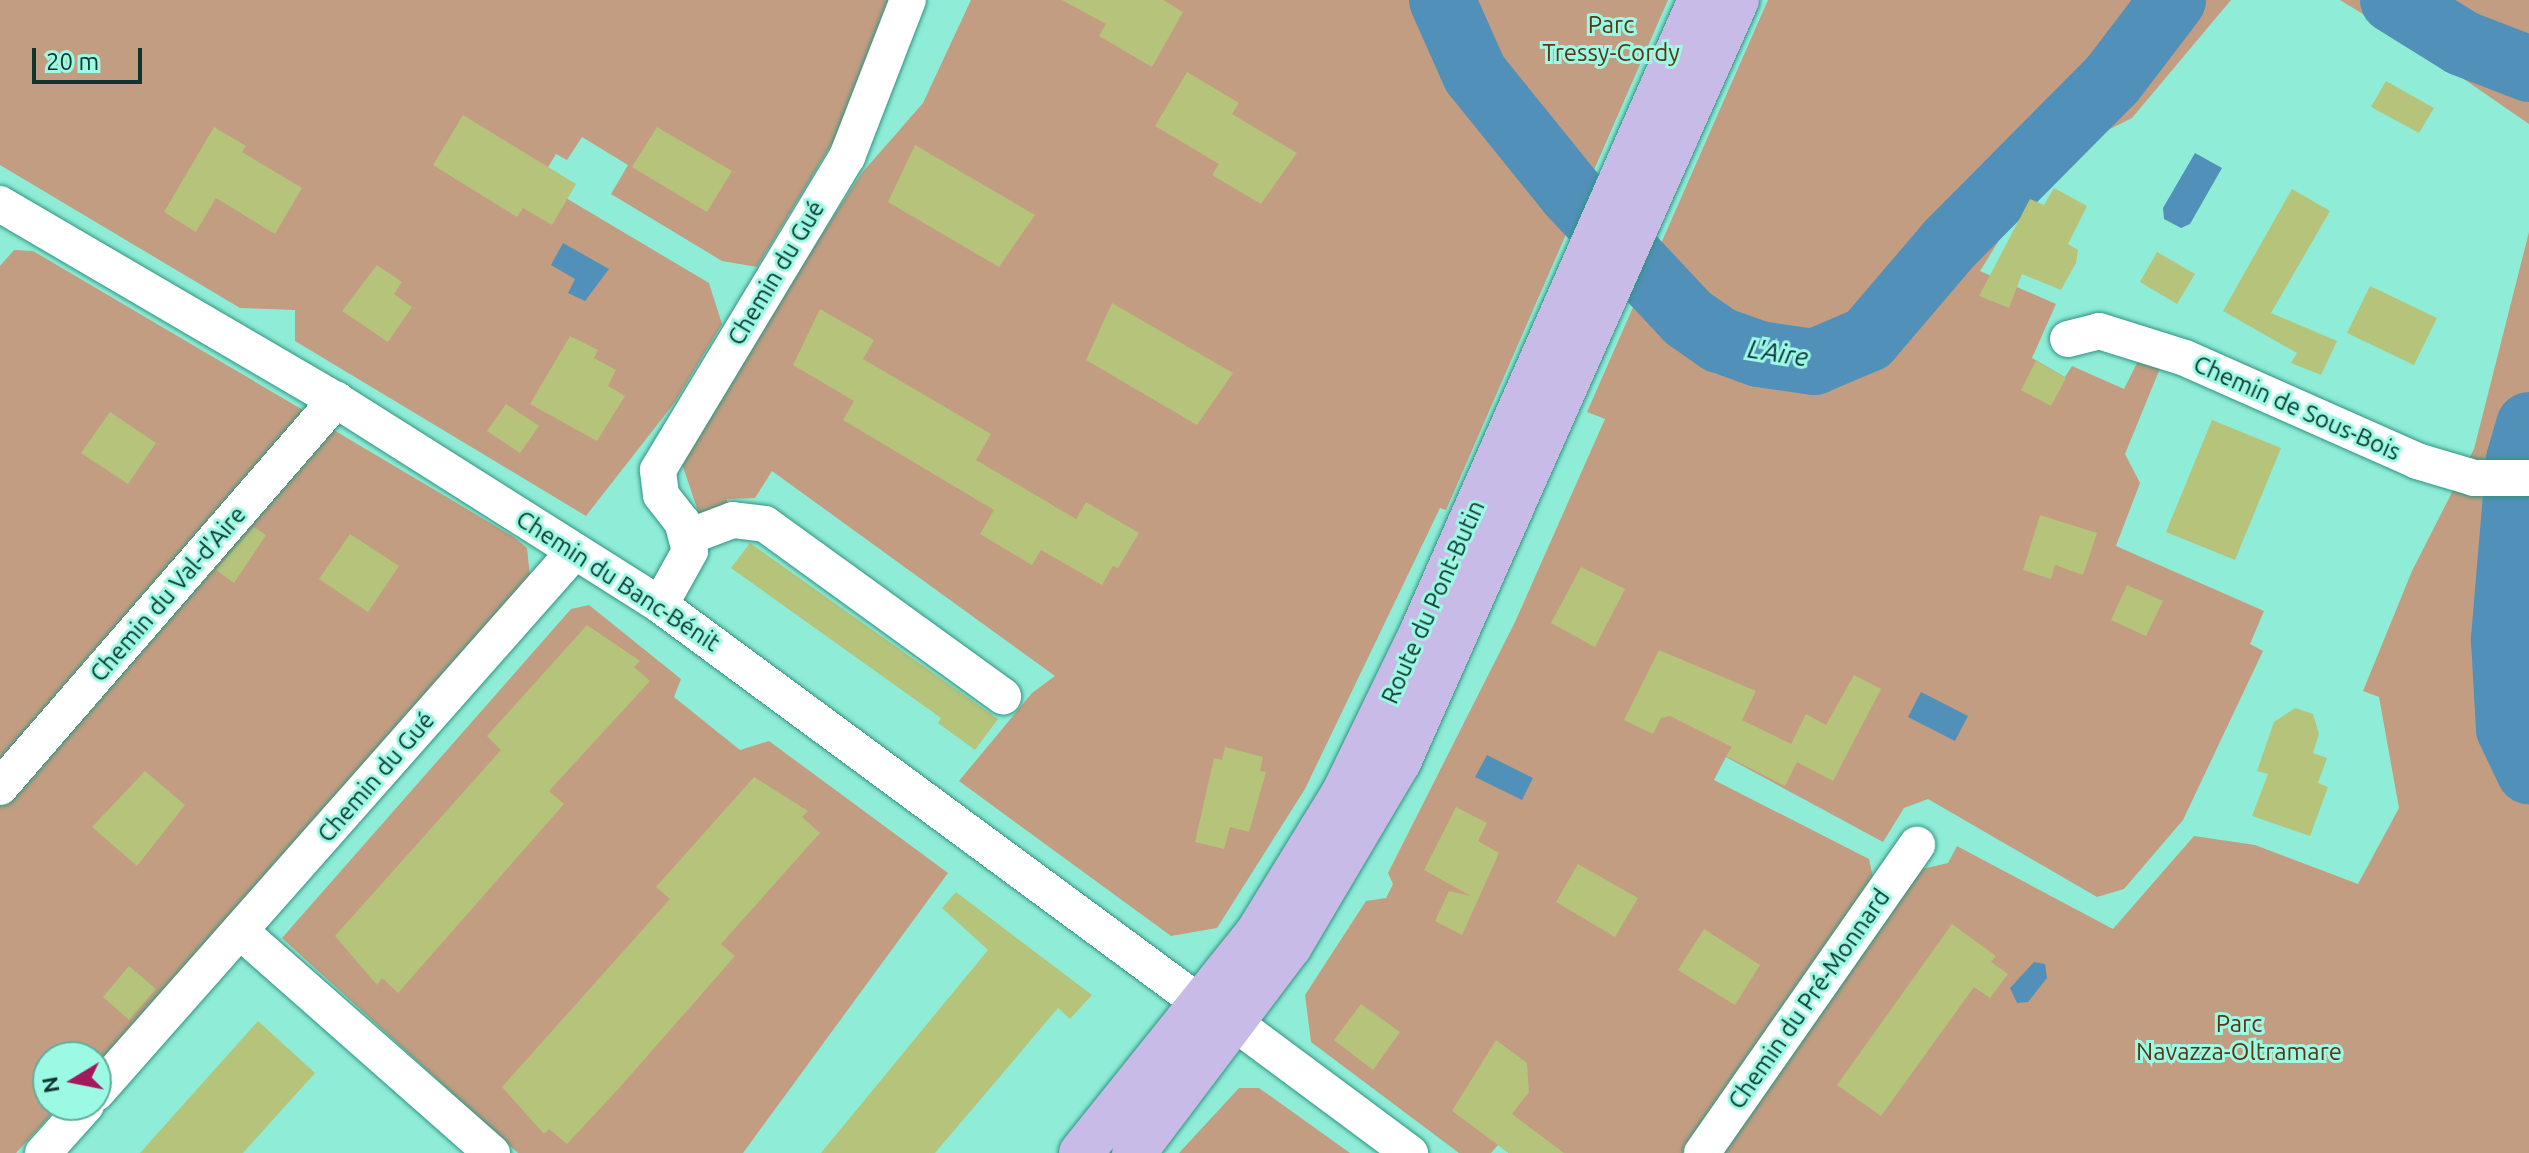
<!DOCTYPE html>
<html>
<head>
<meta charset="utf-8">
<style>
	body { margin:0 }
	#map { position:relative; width:2529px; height:1153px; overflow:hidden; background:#8fedd7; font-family:Ubuntu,sans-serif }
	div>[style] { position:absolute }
	.green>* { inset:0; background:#c39d81 }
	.water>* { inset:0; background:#5190b8 }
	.river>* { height:66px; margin:-33px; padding:0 33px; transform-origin:33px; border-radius:33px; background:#5190b8 }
	.building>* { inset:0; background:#b5c37b }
	.roads { filter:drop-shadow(0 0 2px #2f9380) drop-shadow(0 0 2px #2f9380) }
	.street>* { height:36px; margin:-18px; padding:0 18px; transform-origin:18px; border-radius:18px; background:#fff }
	.primary>* { height:44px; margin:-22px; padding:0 22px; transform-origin:22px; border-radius:22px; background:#c8bbe7 }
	span { translate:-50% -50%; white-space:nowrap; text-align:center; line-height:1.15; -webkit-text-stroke:6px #9cfae4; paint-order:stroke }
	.park-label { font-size:24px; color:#5c3515 }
	.street-label { font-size:24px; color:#0c362e }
	.water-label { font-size:26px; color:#112f40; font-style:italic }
	.north { position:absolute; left:32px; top:1041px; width:80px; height:80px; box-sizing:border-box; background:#9cfae4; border:2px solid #62ac9b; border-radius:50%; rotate:260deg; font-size:22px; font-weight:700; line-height:32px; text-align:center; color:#0c362e }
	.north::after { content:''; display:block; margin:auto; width:28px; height:36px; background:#a4185d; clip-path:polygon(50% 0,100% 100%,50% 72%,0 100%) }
	.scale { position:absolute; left:32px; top:48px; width:110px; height:36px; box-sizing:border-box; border:4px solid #0c362e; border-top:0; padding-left:10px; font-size:24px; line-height:28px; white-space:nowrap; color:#0c362e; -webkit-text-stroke:6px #9cfae4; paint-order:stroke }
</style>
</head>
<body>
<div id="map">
	<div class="green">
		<div style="clip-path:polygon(0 0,891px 0,842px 127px,757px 267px,722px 261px,611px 194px,628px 165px,582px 137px,567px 160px,556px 154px,539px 182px,709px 283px,722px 324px,675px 402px,586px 516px,295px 341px,295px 310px,240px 308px,0 165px)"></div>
		<div style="clip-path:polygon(971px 0,1668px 0,1446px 510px,1440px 508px,1305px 789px,1217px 928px,1171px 936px,959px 781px,1032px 693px,1055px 676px,772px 471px,755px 498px,727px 499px,728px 516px,699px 514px,679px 455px,861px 174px,923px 103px)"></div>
		<div style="clip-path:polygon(1768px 0,2231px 0,2132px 118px,2050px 159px,1980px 271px,2056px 304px,2032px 358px,2065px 377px,2072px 366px,2124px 389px,2141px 355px,2161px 366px,2125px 454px,2140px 483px,2116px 546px,2264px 611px,2250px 644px,2263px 651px,2183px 820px,2124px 889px,2097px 897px,1928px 799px,1904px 808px,1883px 842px,1726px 757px,1714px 780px,1869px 859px,1874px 882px,1683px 1153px,1509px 1153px,1498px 1145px,1491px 1153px,1459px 1153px,1311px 1042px,1305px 995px,1366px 901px,1386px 898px,1393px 884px,1388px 873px,1515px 622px,1605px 419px,1587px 412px)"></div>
		<div style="clip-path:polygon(2340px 0,2529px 0,2529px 124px,2423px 51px)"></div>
		<div style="clip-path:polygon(2529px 232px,2529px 1153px,1723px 1153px,1922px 869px,1948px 863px,1957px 846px,2113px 929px,2194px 836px,2255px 845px,2358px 884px,2399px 808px,2379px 697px,2363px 691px,2412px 571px,2474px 449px)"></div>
		<div style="clip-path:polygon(14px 250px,33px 251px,308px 413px,0 769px,0 266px)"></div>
		<div style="clip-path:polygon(327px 426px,514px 537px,527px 548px,530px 577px,96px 1066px,96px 1057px,48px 1057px,48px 1105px,60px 1105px,16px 1153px,0 1153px,0 800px)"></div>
		<div style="clip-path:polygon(589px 605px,681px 679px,674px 697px,740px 750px,769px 741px,948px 873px,743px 1153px,518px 1153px,282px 938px,571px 609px)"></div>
		<div style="clip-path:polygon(1239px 1088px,1259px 1088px,1350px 1153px,1179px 1153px)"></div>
	</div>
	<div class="water">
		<div style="clip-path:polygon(2195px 153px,2222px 168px,2190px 224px,2181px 228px,2164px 219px,2163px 208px)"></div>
		<div style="clip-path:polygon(563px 243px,609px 269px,585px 301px,568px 293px,575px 279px,551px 265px)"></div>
		<div style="clip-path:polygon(1921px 692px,1968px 716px,1955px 741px,1908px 717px)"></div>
		<div style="clip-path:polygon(1487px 755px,1533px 778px,1522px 800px,1475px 777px)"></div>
		<div style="clip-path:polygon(2034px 962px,2045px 964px,2047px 978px,2028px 1002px,2017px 1003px,2010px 988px)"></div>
	</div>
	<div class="river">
		<div style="left:1442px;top:0;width:81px;rotate:66deg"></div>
		<div style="left:1475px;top:74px;width:153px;rotate:51.1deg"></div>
		<div style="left:1571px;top:193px;width:171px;rotate:46.9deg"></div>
		<div style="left:1688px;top:318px;width:39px;rotate:35deg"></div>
		<div style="left:1720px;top:340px;width:41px;rotate:19.7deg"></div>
		<div style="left:1759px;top:354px;width:56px;rotate:8.3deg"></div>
		<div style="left:1814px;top:362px;width:59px;rotate:-23.1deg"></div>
		<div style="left:1868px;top:339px;width:126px;rotate:-49.5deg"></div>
		<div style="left:1950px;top:243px;width:230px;rotate:-45.2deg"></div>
		<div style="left:2112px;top:80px;width:101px;rotate:-52.7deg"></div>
		<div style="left:2393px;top:0;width:81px;rotate:31.9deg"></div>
		<div style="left:2462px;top:43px;width:72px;rotate:21.2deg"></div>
		<div style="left:2529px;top:425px;width:36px;rotate:106deg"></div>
		<div style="left:2519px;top:460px;width:181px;rotate:94.8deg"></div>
		<div style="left:2504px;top:640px;width:89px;rotate:86.8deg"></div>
		<div style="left:2509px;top:729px;width:47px;rotate:64.5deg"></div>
	</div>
	<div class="building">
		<div style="clip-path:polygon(1062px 0,1163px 0,1183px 12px,1152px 67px,1099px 36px,1106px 24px)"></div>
		<div style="clip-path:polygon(1187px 72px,1239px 103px,1232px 114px,1297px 153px,1261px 204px,1212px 175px,1219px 164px,1155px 126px)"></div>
		<div style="clip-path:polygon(2386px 81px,2434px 108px,2419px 133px,2371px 107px)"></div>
		<div style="clip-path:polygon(463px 115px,576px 184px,552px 225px,523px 208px,517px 217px,433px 165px)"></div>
		<div style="clip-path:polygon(214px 127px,246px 146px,242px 152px,302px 188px,275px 234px,216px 198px,196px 232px,164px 212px)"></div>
		<div style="clip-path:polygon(657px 127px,732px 171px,707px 212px,632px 167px)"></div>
		<div style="clip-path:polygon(915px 145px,1035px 215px,999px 267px,888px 202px)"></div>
		<div style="clip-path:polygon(2054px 188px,2087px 206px,2068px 244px,2078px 250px,2076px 263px,2061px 290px,2022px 274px,2009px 308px,1979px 296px,2030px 199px,2044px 205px)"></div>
		<div style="clip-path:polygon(2292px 189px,2330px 211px,2271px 313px,2337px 341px,2321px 375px,2291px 363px,2297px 353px,2223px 311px)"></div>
		<div style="clip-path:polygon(2157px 252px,2195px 274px,2177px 304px,2140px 282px)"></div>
		<div style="clip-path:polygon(377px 265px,402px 282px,394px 294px,412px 307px,388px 342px,342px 311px)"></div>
		<div style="clip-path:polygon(2370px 286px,2437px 318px,2414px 365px,2347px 333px)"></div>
		<div style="clip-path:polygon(1112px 303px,1233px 373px,1197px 425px,1086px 360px)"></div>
		<div style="clip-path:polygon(820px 309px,874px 340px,863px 359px,991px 434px,976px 460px,1076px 519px,1086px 502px,1139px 533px,1118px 568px,1113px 566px,1102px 585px,1041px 550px,1032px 565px,980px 534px,994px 510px,843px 420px,854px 401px,793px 365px)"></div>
		<div style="clip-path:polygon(570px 336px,598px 350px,594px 358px,616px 370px,608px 386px,625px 396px,597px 441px,530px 404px)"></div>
		<div style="clip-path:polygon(2036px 361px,2066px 378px,2051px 406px,2021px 390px)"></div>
		<div style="clip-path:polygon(506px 404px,539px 426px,520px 453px,487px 431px)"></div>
		<div style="clip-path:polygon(110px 412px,156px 443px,128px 484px,81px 453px)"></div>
		<div style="clip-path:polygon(2212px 420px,2281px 448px,2235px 560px,2166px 532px)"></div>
		<div style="clip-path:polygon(2040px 515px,2097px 533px,2083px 575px,2055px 565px,2051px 579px,2023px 570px)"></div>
		<div style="clip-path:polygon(254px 527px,266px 535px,234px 583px,216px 570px)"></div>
		<div style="clip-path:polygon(350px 534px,399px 566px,368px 612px,319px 579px)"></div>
		<div style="clip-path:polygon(750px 543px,998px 719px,975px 750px,938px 723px,941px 718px,731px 568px)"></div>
		<div style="clip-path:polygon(1581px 567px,1625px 589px,1595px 647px,1551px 623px)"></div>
		<div style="clip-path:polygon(2127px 585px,2163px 601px,2146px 636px,2111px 620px)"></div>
		<div style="clip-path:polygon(587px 625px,640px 661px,634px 667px,650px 681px,549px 791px,564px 804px,398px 993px,382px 978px,377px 985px,335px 936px,501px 750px,487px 736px)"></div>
		<div style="clip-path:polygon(1659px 650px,1756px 691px,1742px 720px,1791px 744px,1806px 714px,1826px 725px,1854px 675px,1881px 689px,1833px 781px,1797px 762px,1785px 786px,1726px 756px,1732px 747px,1670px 716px,1661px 718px,1653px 734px,1624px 720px)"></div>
		<div style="clip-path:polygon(2295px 708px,2313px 714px,2319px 734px,2313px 753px,2327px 758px,2318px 783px,2328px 787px,2310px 836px,2252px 816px,2268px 774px,2257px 771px,2274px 722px)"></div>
		<div style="clip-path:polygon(1225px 747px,1263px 757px,1260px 771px,1266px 772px,1249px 832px,1230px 827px,1224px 849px,1195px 842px,1214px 758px,1222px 760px)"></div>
		<div style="clip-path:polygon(145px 771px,185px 805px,137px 866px,92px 827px)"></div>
		<div style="clip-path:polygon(754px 777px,808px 811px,802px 817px,820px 833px,721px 944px,735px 956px,621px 1086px,567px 1144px,549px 1129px,544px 1134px,502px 1087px,670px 899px,656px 887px)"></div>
		<div style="clip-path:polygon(1456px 807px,1487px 823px,1478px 841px,1499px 853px,1462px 935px,1435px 921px,1449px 891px,1471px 896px,1424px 870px)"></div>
		<div style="clip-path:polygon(1578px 864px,1638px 898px,1615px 937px,1556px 902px)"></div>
		<div style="clip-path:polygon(956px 892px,1092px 995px,1070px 1019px,1058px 1008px,935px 1153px,821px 1153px,988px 950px,942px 908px)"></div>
		<div style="clip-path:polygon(1952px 924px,1996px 956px,1991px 962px,2008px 974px,1990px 998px,1974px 987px,1881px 1116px,1837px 1085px)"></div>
		<div style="clip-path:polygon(1704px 929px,1760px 965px,1735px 1005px,1678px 970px)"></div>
		<div style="clip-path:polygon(129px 966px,156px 989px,129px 1020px,103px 997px)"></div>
		<div style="clip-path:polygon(1361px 1004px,1400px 1032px,1373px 1070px,1334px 1040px)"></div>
		<div style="clip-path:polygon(258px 1021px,315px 1073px,243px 1153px,140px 1153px)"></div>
		<div style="clip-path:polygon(1496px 1040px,1527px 1063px,1529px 1092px,1512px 1114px,1564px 1153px,1509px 1153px,1452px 1111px)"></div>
	</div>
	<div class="roads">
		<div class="street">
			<div style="left:0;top:204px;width:389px;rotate:30.3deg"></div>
			<div style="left:336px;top:400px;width:383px;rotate:32.3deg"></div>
			<div style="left:660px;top:605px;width:676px;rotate:36.4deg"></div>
			<div style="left:2068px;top:339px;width:32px;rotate:-14deg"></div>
			<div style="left:2099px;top:331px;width:90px;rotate:17.4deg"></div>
			<div style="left:2185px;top:358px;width:254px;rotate:23.9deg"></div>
			<div style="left:2417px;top:461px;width:59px;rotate:16.6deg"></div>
			<div style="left:2474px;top:478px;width:55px"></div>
			<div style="left:688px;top:537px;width:48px;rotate:-20.7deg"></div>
			<div style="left:733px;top:520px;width:32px;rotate:7deg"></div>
			<div style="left:765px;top:524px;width:294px;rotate:35.9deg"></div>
			<div style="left:660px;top:605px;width:62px;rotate:-60.9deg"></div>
			<div style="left:690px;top:551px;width:30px;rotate:-105deg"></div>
			<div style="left:682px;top:522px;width:34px;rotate:-128deg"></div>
			<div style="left:661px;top:495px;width:25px;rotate:-97deg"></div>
			<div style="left:658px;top:470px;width:366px;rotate:-58.9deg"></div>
			<div style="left:847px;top:157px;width:168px;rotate:-68.8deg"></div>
			<div style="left:0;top:787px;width:513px;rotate:-49.03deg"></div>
			<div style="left:240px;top:931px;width:336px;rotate:41.4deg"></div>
			<div style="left:1236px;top:1024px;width:217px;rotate:36.6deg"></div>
			<div style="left:96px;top:1093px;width:723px;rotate:-48.53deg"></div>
			<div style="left:43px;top:1153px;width:64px;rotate:-48.1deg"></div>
			<div style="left:1702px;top:1153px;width:376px;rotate:-55.1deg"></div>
		</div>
		<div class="primary">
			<div style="left:1081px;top:1153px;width:283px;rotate:-51.3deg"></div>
			<div style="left:1258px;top:932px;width:164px;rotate:-58.4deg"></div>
			<div style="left:1344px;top:792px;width:181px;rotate:-64.1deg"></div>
			<div style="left:1423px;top:629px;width:687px;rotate:-66.23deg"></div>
			<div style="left:1134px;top:1153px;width:259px;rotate:-53deg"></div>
			<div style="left:1290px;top:946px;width:214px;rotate:-59.4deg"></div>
			<div style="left:1399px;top:762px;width:834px;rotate:-66.08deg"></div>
		</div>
	</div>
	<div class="park-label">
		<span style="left:1611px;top:39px">Parc<br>Tressy-Cordy</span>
		<span style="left:2239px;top:1038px">Parc<br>Navazza-Oltramare</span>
	</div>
	<div class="street-label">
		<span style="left:776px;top:273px;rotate:-59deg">Chemin du Gué</span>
		<span style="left:2297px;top:408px;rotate:24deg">Chemin de Sous-Bois</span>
		<span style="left:618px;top:581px;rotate:33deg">Chemin du Banc-Bénit</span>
		<span style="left:168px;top:594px;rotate:-49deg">Chemin du Val-d'Aire</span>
		<span style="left:1433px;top:602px;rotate:-66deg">Route du Pont-Butin</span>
		<span style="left:376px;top:777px;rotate:-49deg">Chemin du Gué</span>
		<span style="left:1809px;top:999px;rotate:-55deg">Chemin du Pré-Monnard</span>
	</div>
	<div class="water-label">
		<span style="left:1778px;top:353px;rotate:9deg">L'Aire</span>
	</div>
	<div class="north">N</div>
	<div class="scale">20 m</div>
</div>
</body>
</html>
